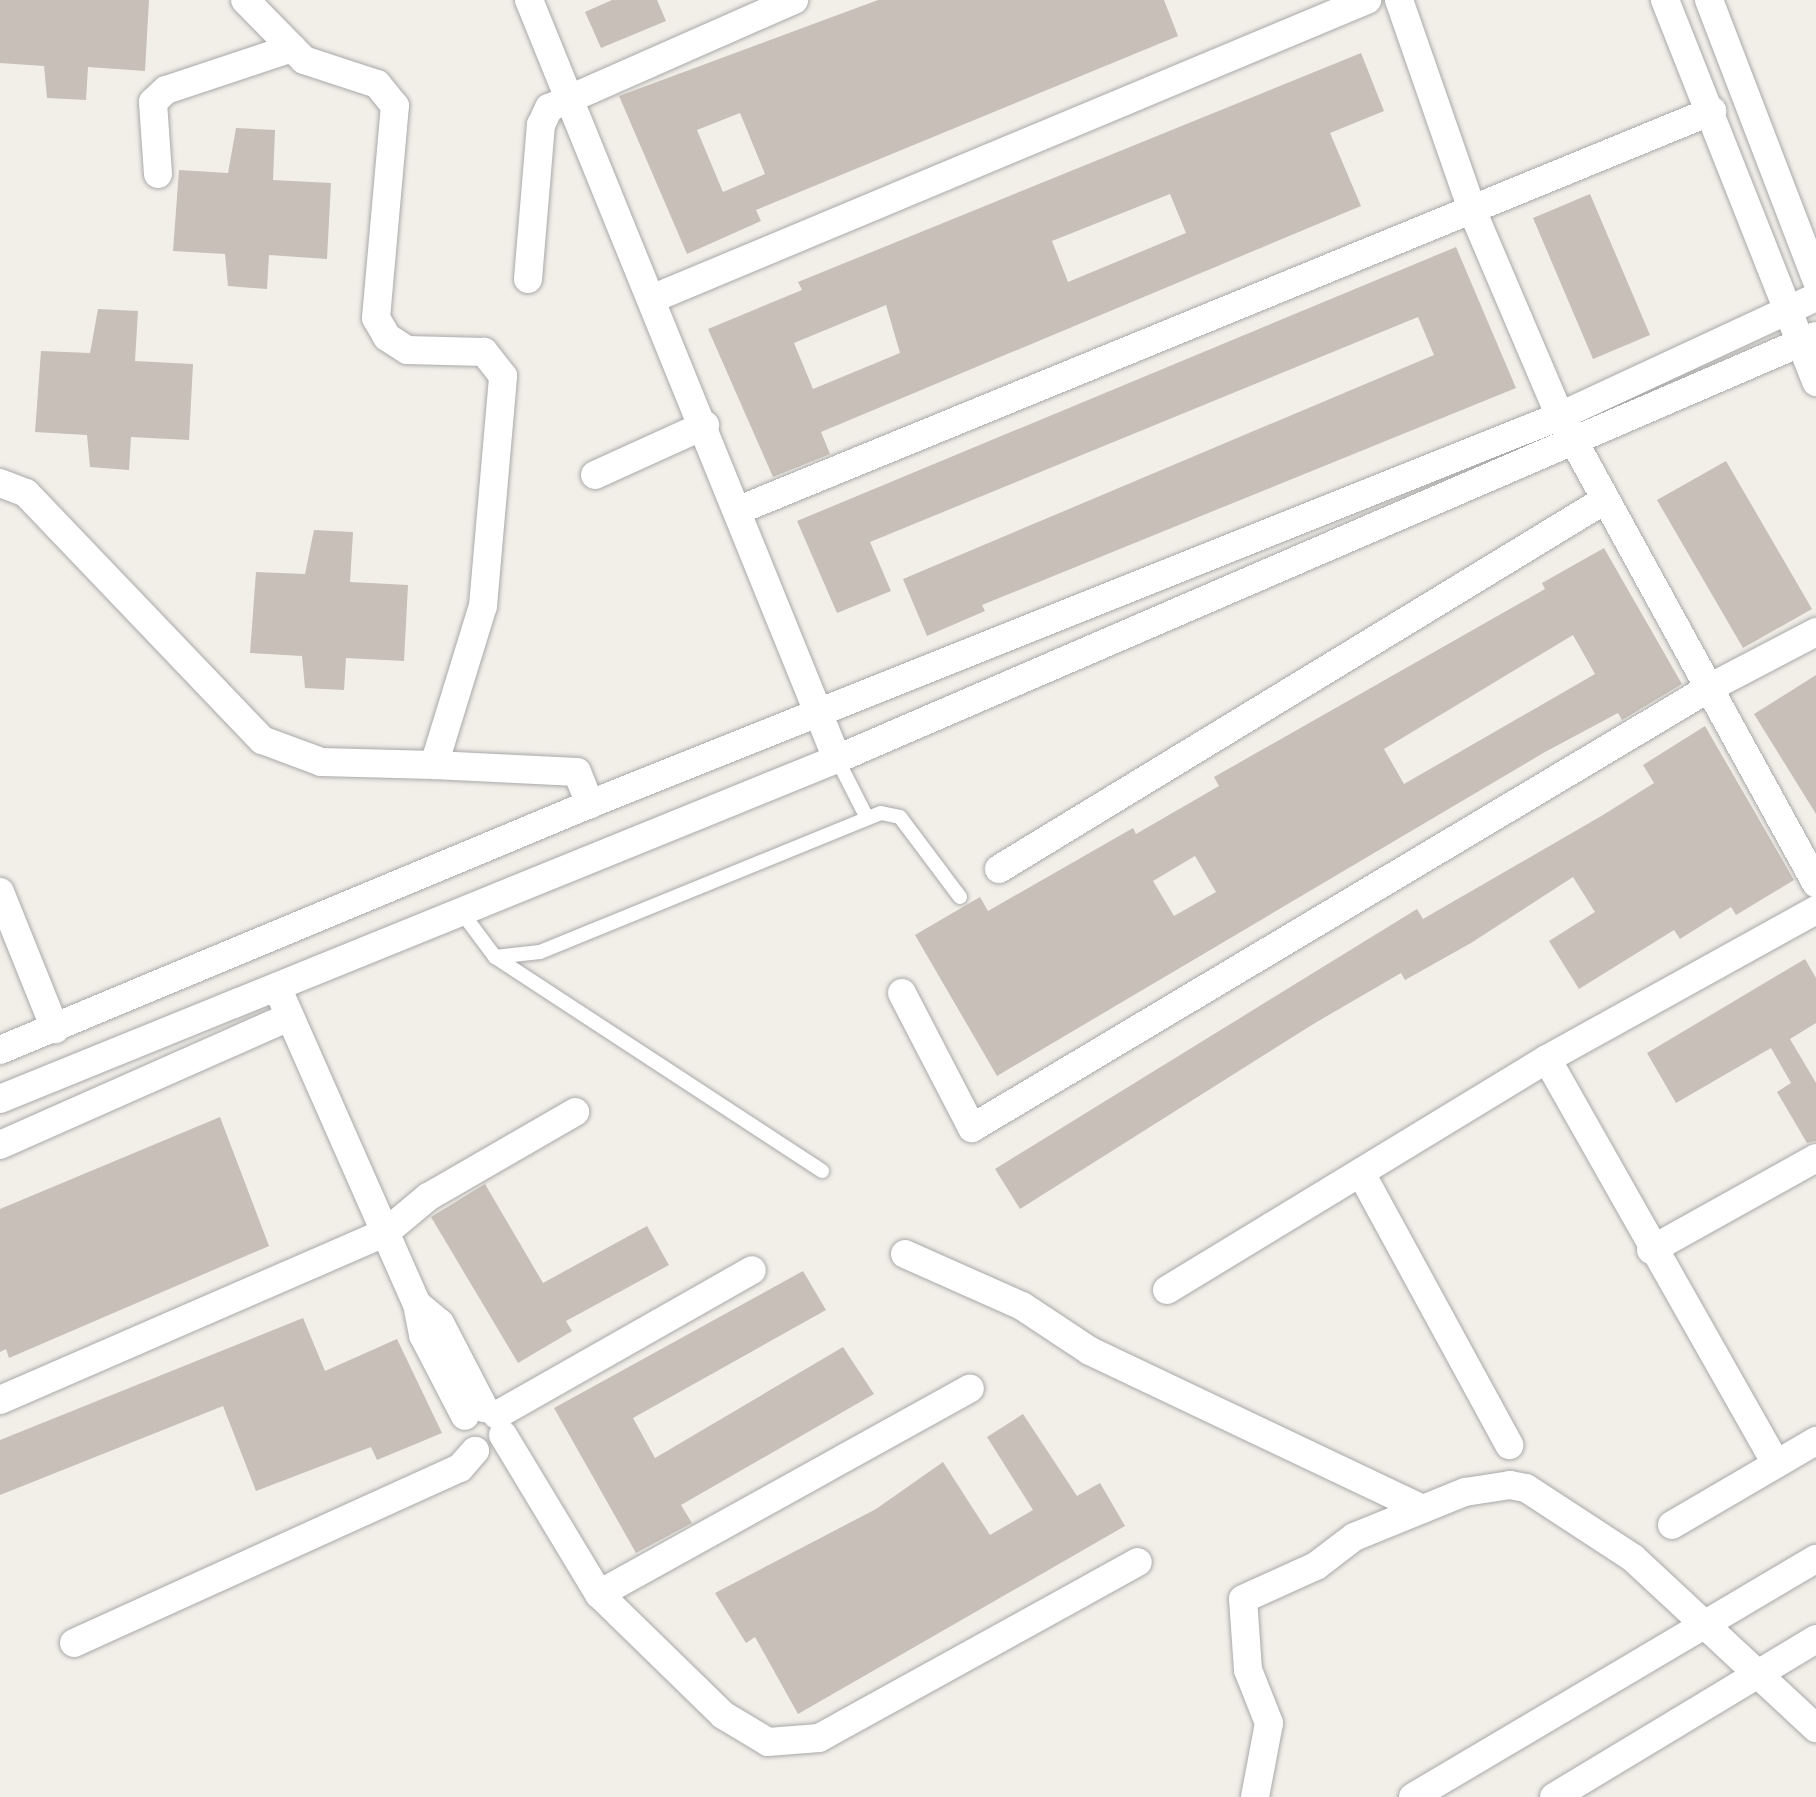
<!DOCTYPE html>
<html>
<head>
<meta charset="utf-8">
<style>
	body { margin:0 }
	#map { position:relative; width:1816px; height:1797px; overflow:hidden; background:#f2efe9; font-family:Helvetica,sans-serif }
	div>[style] { position:absolute }
	.building>* { inset:0; background:#c7bfb8 }
	.roads { filter:drop-shadow(0 0 2px #a9a9a9) drop-shadow(0 0 2px #a9a9a9) }
	.service>* { height:14px; margin:-7px; padding:0 7px; transform-origin:7px; border-radius:7px; background:#fff }
	.minor>* { height:28px; margin:-14px; padding:0 14px; transform-origin:14px; border-radius:14px; background:#fff }
	span { translate:-50% -50%; white-space:nowrap; text-align:center; line-height:1.15; -webkit-text-stroke:8px #fff; paint-order:stroke }
</style>
</head>
<body>
<div id="map">
	<div class="building">
		<div style="clip-path:polygon(0 0,149px 0,145px 71px,88px 67px,86px 100px,47px 98px,44px 66px,0 63px)"></div>
		<div style="clip-path:polygon(612px 0,657px 0,666px 21px,601px 48px,585px 12px)"></div>
		<div style="clip-path:polygon(evenodd,878px 0,1164px 0,1178px 36px,756px 210px,761px 221px,687px 254px,619px 96px,878px 0,740px 113px,765px 174px,723px 192px,697px 130px,740px 113px)"></div>
		<div style="clip-path:polygon(evenodd,1361px 53px,1384px 111px,1330px 133px,1361px 206px,821px 432px,830px 454px,773px 477px,708px 329px,802px 290px,798px 282px,1361px 53px,1170px 194px,1186px 233px,1068px 282px,1052px 241px,1170px 194px,1361px 53px,886px 305px,900px 353px,813px 389px,794px 343px,886px 305px)"></div>
		<div style="clip-path:polygon(236px 128px,275px 130px,273px 180px,331px 183px,327px 259px,269px 255px,267px 289px,228px 286px,225px 254px,173px 251px,179px 170px,228px 173px)"></div>
		<div style="clip-path:polygon(1590px 194px,1650px 335px,1593px 359px,1533px 218px)"></div>
		<div style="clip-path:polygon(1456px 247px,1516px 388px,982px 605px,985px 611px,927px 636px,903px 579px,1434px 355px,1418px 317px,870px 542px,891px 591px,837px 613px,797px 521px)"></div>
		<div style="clip-path:polygon(98px 309px,138px 311px,135px 361px,193px 364px,189px 440px,131px 437px,129px 470px,90px 467px,87px 435px,35px 432px,41px 351px,90px 353px)"></div>
		<div style="clip-path:polygon(1726px 461px,1812px 609px,1743px 648px,1657px 500px)"></div>
		<div style="clip-path:polygon(314px 530px,353px 532px,350px 582px,408px 585px,404px 661px,346px 658px,344px 690px,305px 688px,302px 656px,250px 653px,256px 572px,305px 574px)"></div>
		<div style="clip-path:polygon(evenodd,1604px 548px,1682px 684px,1622px 720px,1618px 713px,1545px 752px,997px 1076px,915px 935px,980px 897px,988px 911px,1133px 828px,1136px 834px,1219px 786px,1214px 777px,1545px 589px,1542px 583px,1604px 548px,1573px 635px,1595px 674px,1404px 784px,1384px 749px,1573px 635px,1604px 548px,1195px 856px,1216px 892px,1174px 916px,1153px 881px,1195px 856px)"></div>
		<div style="clip-path:polygon(1816px 675px,1816px 814px,1754px 714px)"></div>
		<div style="clip-path:polygon(1705px 726px,1794px 880px,1736px 915px,1731px 907px,1680px 939px,1674px 930px,1579px 989px,1549px 941px,1595px 912px,1573px 877px,1471px 943px,1405px 980px,1401px 973px,1315px 1023px,1020px 1209px,995px 1169px,1417px 909px,1423px 919px,1603px 815px,1654px 783px,1643px 765px)"></div>
		<div style="clip-path:polygon(1805px 959px,1816px 978px,1816px 1023px,1790px 1039px,1816px 1083px,1816px 1141px,1807px 1143px,1777px 1092px,1791px 1083px,1771px 1048px,1676px 1103px,1647px 1053px)"></div>
		<div style="clip-path:polygon(220px 1117px,269px 1246px,9px 1358px,6px 1349px,0 1352px,0 1209px)"></div>
		<div style="clip-path:polygon(485px 1184px,543px 1283px,647px 1226px,669px 1265px,566px 1321px,572px 1331px,518px 1363px,431px 1217px)"></div>
		<div style="clip-path:polygon(803px 1271px,826px 1310px,633px 1418px,655px 1458px,843px 1347px,874px 1394px,681px 1505px,692px 1523px,636px 1553px,554px 1408px)"></div>
		<div style="clip-path:polygon(303px 1318px,325px 1371px,397px 1339px,442px 1433px,377px 1460px,371px 1447px,256px 1491px,223px 1406px,0 1495px,0 1440px)"></div>
		<div style="clip-path:polygon(1023px 1414px,1077px 1496px,1100px 1483px,1125px 1526px,798px 1714px,755px 1637px,746px 1643px,715px 1593px,876px 1509px,943px 1462px,990px 1535px,1033px 1510px,987px 1437px)"></div>
	</div>
	<div class="roads">
		<div class="service">
			<div style="left:837px;top:759px;width:64px;rotate:63deg"></div>
			<div style="left:460px;top:910px;width:59px;rotate:53.3deg"></div>
			<div style="left:495px;top:957px;width:45px;rotate:-6.3deg"></div>
			<div style="left:540px;top:952px;width:368px;rotate:-22.2deg"></div>
			<div style="left:881px;top:813px;width:19px;rotate:12deg"></div>
			<div style="left:900px;top:817px;width:100px;rotate:53.1deg"></div>
			<div style="left:495px;top:957px;width:391px;rotate:33.2deg"></div>
		</div>
		<div class="minor">
			<div style="left:529px;top:0;width:819px;rotate:67.91deg"></div>
			<div style="left:1399px;top:0;width:222px;rotate:70.8deg"></div>
			<div style="left:1472px;top:210px;width:224px;rotate:66.9deg"></div>
			<div style="left:1560px;top:416px;width:533px;rotate:61.27deg"></div>
			<div style="left:1665px;top:0;width:411px;rotate:68.4deg"></div>
			<div style="left:1709px;top:0;width:299px;rotate:69deg"></div>
			<div style="left:158px;top:174px;width:72px;rotate:-94deg"></div>
			<div style="left:153px;top:102px;width:18px;rotate:-43deg"></div>
			<div style="left:166px;top:90px;width:133px;rotate:-18.4deg"></div>
			<div style="left:528px;top:279px;width:155px;rotate:-85.2deg"></div>
			<div style="left:541px;top:125px;width:19px;rotate:-65deg"></div>
			<div style="left:549px;top:108px;width:268px;rotate:-23.8deg"></div>
			<div style="left:654px;top:298px;width:773px;rotate:-22.68deg"></div>
			<div style="left:595px;top:475px;width:121px;rotate:-24.4deg"></div>
			<div style="left:0;top:483px;width:28px;rotate:21deg"></div>
			<div style="left:26px;top:493px;width:342px;rotate:46.3deg"></div>
			<div style="left:262px;top:740px;width:63px;rotate:20.4deg"></div>
			<div style="left:321px;top:762px;width:113px;rotate:1.5deg"></div>
			<div style="left:434px;top:765px;width:166px;rotate:-72.9deg"></div>
			<div style="left:483px;top:606px;width:231px;rotate:-85deg"></div>
			<div style="left:503px;top:376px;width:31px;rotate:-128deg"></div>
			<div style="left:484px;top:352px;width:77px;rotate:-178.5deg"></div>
			<div style="left:407px;top:350px;width:24px;rotate:-147deg"></div>
			<div style="left:387px;top:337px;width:22px;rotate:-120deg"></div>
			<div style="left:376px;top:318px;width:213px;rotate:-84.9deg"></div>
			<div style="left:395px;top:106px;width:28px;rotate:-129deg"></div>
			<div style="left:377px;top:84px;width:77px;rotate:-161.8deg"></div>
			<div style="left:304px;top:60px;width:84px;rotate:-134.5deg"></div>
			<div style="left:739px;top:510px;width:1052px;rotate:-22.3deg"></div>
			<div style="left:434px;top:765px;width:143px;rotate:2.8deg"></div>
			<div style="left:577px;top:772px;width:35px;rotate:68deg"></div>
			<div style="left:999px;top:869px;width:707px;rotate:-31.35deg"></div>
			<div style="left:0;top:892px;width:148px;rotate:68.1deg"></div>
			<div style="left:277px;top:987px;width:347px;rotate:66.2deg"></div>
			<div style="left:417px;top:1304px;width:32px;rotate:79deg"></div>
			<div style="left:423px;top:1335px;width:91px;rotate:62.6deg"></div>
			<div style="left:902px;top:993px;width:152px;rotate:62.6deg"></div>
			<div style="left:972px;top:1128px;width:861px;rotate:-30.83deg"></div>
			<div style="left:1711px;top:687px;width:119px;rotate:-27.6deg"></div>
			<div style="left:0;top:1050px;width:639px;rotate:-22.63deg"></div>
			<div style="left:590px;top:804px;width:1045px;rotate:-21.8deg"></div>
			<div style="left:1560px;top:416px;width:282px;rotate:-24.9deg"></div>
			<div style="left:1547px;top:1059px;width:465px;rotate:60.5deg"></div>
			<div style="left:0;top:1099px;width:903px;rotate:-22.11deg"></div>
			<div style="left:837px;top:759px;width:1066px;rotate:-23.37deg"></div>
			<div style="left:0;top:1145px;width:316px;rotate:-23.9deg"></div>
			<div style="left:1361px;top:1173px;width:310px;rotate:61.4deg"></div>
			<div style="left:1651px;top:1250px;width:189px;rotate:-29.1deg"></div>
			<div style="left:905px;top:1254px;width:128px;rotate:24deg"></div>
			<div style="left:1022px;top:1306px;width:82px;rotate:33.5deg"></div>
			<div style="left:1090px;top:1351px;width:368px;rotate:25.4deg"></div>
			<div style="left:1167px;top:1290px;width:445px;rotate:-31.3deg"></div>
			<div style="left:1547px;top:1059px;width:308px;rotate:-29deg"></div>
			<div style="left:417px;top:1304px;width:30px;rotate:40deg"></div>
			<div style="left:440px;top:1323px;width:96px;rotate:62.6deg"></div>
			<div style="left:0;top:1400px;width:421px;rotate:-23.5deg"></div>
			<div style="left:386px;top:1232px;width:55px;rotate:-39.8deg"></div>
			<div style="left:428px;top:1197px;width:170px;rotate:-30deg"></div>
			<div style="left:497px;top:1415px;width:293px;rotate:-29.6deg"></div>
			<div style="left:503px;top:1435px;width:186px;rotate:58.9deg"></div>
			<div style="left:599px;top:1594px;width:173px;rotate:44.3deg"></div>
			<div style="left:723px;top:1715px;width:52px;rotate:31deg"></div>
			<div style="left:768px;top:1742px;width:51px;rotate:-4.5deg"></div>
			<div style="left:819px;top:1738px;width:364px;rotate:-28.9deg"></div>
			<div style="left:1672px;top:1525px;width:167px;rotate:-30.3deg"></div>
			<div style="left:599px;top:1594px;width:424px;rotate:-29deg"></div>
			<div style="left:74px;top:1643px;width:424px;rotate:-24.4deg"></div>
			<div style="left:460px;top:1468px;width:23px;rotate:-49deg"></div>
			<div style="left:1255px;top:1797px;width:75px;rotate:-79.3deg"></div>
			<div style="left:1269px;top:1723px;width:57px;rotate:-111.6deg"></div>
			<div style="left:1248px;top:1670px;width:71px;rotate:-94deg"></div>
			<div style="left:1243px;top:1599px;width:80px;rotate:-24.3deg"></div>
			<div style="left:1316px;top:1566px;width:48px;rotate:-37.3deg"></div>
			<div style="left:1354px;top:1537px;width:120px;rotate:-22.1deg"></div>
			<div style="left:1465px;top:1492px;width:46px;rotate:-8.8deg"></div>
			<div style="left:1510px;top:1485px;width:16px;rotate:11deg"></div>
			<div style="left:1526px;top:1488px;width:128px;rotate:33.2deg"></div>
			<div style="left:1633px;top:1558px;width:250px;rotate:42.9deg"></div>
			<div style="left:1413px;top:1797px;width:468px;rotate:-30.6deg"></div>
			<div style="left:1554px;top:1797px;width:306px;rotate:-31.1deg"></div>
		</div>
	</div>
</div>
</body>
</html>
